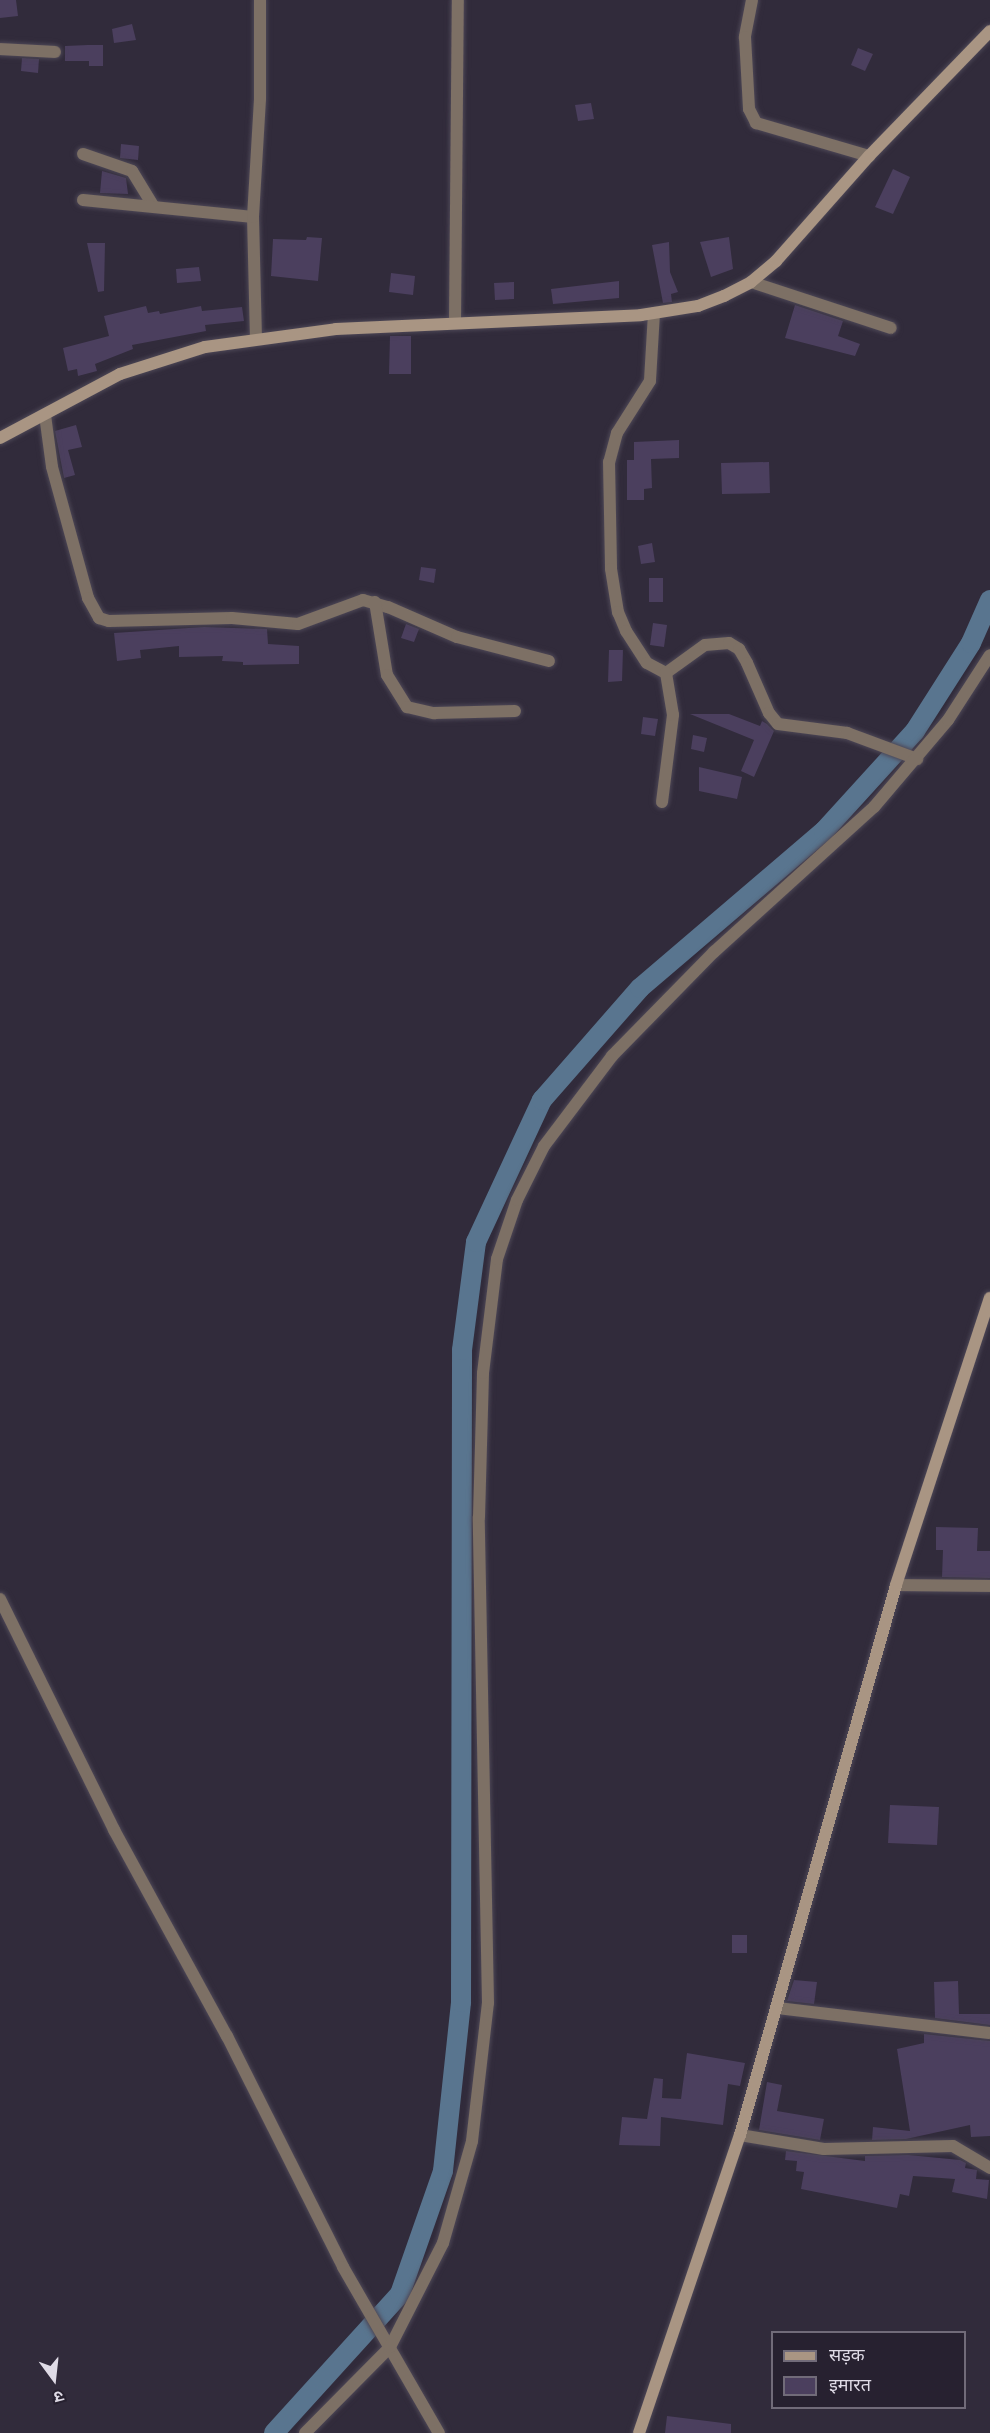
<!DOCTYPE html>
<html>
<head>
<meta charset="utf-8">
<style>
	body { margin:0 }
	#map { position:relative; width:990px; height:2433px; overflow:hidden; background:#312b3b; font-family:Signika,"Noto Sans Devanagari",sans-serif }
	div>[style] { position:absolute }
	.canal>* { height:20px; margin:-10px; padding:0 10px; transform-origin:10px; border-radius:10px; background:#59758f }
	.building>* { inset:0; background:#4b3f5e }
	.roads { filter:drop-shadow(0 0 2px #4d4756) drop-shadow(0 0 2px #4d4756) }
	.street>* { height:12px; margin:-6px; padding:0 6px; transform-origin:6px; border-radius:6px; background:#7d7065 }
	.secondary>* { height:12px; margin:-6px; padding:0 6px; transform-origin:6px; border-radius:6px; background:#a99583 }
	span { translate:-50% -50%; white-space:nowrap; text-align:center; line-height:1.15; -webkit-text-stroke:5px #272130; paint-order:stroke }
	.legend { position:absolute; left:771px; top:2331px; width:195px; height:78px; box-sizing:border-box; background:#272130; border:2px solid #716b79; margin:0; padding:8px 10px; list-style:none; font-size:18px; color:#dfdbe6 }
	.legend li { display:flex; align-items:center; gap:12px; height:30px }
	.legend b { width:30px; border:2px solid #716b79 }
	.north { position:absolute; left:24px; top:2349px; width:60px; height:60px; -webkit-text-stroke:4px #272130; paint-order:stroke; rotate:165deg; font-size:16px; font-weight:700; line-height:24px; text-align:center; color:#dfdbe6 }
	.north::after { content:''; display:block; margin:auto; width:21px; height:27px; background:#dfdbe6; clip-path:polygon(50% 0,100% 100%,50% 72%,0 100%) }
</style>
</head>
<body>
<div id="map">
	<div class="canal">
		<div style="left:274px;top:2433px;width:188px;rotate:-47.8deg"></div>
		<div style="left:400px;top:2294px;width:130px;rotate:-70.7deg"></div>
		<div style="left:443px;top:2171px;width:170px;rotate:-83.9deg"></div>
		<div style="left:461px;top:2002px;width:652px;rotate:-89.91deg"></div>
		<div style="left:462px;top:1350px;width:109px;rotate:-82.6deg"></div>
		<div style="left:476px;top:1242px;width:157px;rotate:-65.1deg"></div>
		<div style="left:542px;top:1100px;width:149px;rotate:-48.8deg"></div>
		<div style="left:640px;top:988px;width:242px;rotate:-40.5deg"></div>
		<div style="left:824px;top:831px;width:135px;rotate:-47.7deg"></div>
		<div style="left:915px;top:731px;width:104px;rotate:-57.5deg"></div>
		<div style="left:971px;top:643px;width:47px;rotate:-66.2deg"></div>
	</div>
	<div class="building">
		<div style="clip-path:polygon(0 0,16px 0,18px 16px,0 18px)"></div>
		<div style="clip-path:polygon(132px 24px,136px 40px,114px 43px,112px 29px)"></div>
		<div style="clip-path:polygon(88px 45px,103px 45px,103px 66px,89px 66px,89px 61px,65px 61px,65px 46px)"></div>
		<div style="clip-path:polygon(858px 48px,873px 54px,865px 71px,851px 65px)"></div>
		<div style="clip-path:polygon(22px 58px,39px 59px,38px 73px,21px 71px)"></div>
		<div style="clip-path:polygon(591px 103px,594px 119px,578px 121px,575px 105px)"></div>
		<div style="clip-path:polygon(121px 144px,139px 146px,138px 160px,120px 158px)"></div>
		<div style="clip-path:polygon(893px 169px,910px 177px,893px 214px,875px 207px)"></div>
		<div style="clip-path:polygon(102px 171px,126px 178px,128px 194px,100px 193px)"></div>
		<div style="clip-path:polygon(307px 237px,322px 238px,318px 281px,271px 276px,273px 239px,306px 240px)"></div>
		<div style="clip-path:polygon(729px 237px,733px 269px,711px 277px,700px 242px)"></div>
		<div style="clip-path:polygon(669px 242px,670px 272px,678px 292px,671px 294px,672px 302px,663px 303px,652px 245px)"></div>
		<div style="clip-path:polygon(87px 243px,105px 243px,104px 291px,98px 292px)"></div>
		<div style="clip-path:polygon(199px 267px,201px 281px,177px 283px,176px 269px)"></div>
		<div style="clip-path:polygon(391px 273px,415px 276px,413px 295px,389px 292px)"></div>
		<div style="clip-path:polygon(619px 281px,619px 298px,553px 304px,551px 289px)"></div>
		<div style="clip-path:polygon(514px 282px,514px 299px,495px 300px,494px 283px)"></div>
		<div style="clip-path:polygon(795px 305px,843px 321px,838px 336px,860px 344px,855px 356px,785px 338px)"></div>
		<div style="clip-path:polygon(146px 306px,148px 313px,159px 311px,160px 314px,201px 306px,202px 311px,242px 307px,244px 321px,205px 325px,206px 331px,132px 345px,133px 349px,95px 364px,97px 371px,78px 376px,77px 369px,68px 371px,63px 348px,109px 336px,104px 316px)"></div>
		<div style="clip-path:polygon(390px 336px,411px 336px,411px 374px,389px 374px)"></div>
		<div style="clip-path:polygon(76px 425px,82px 447px,68px 450px,75px 475px,64px 478px,55px 431px)"></div>
		<div style="clip-path:polygon(679px 440px,679px 458px,651px 459px,652px 488px,644px 489px,644px 500px,627px 500px,627px 460px,634px 460px,634px 442px)"></div>
		<div style="clip-path:polygon(769px 462px,770px 493px,722px 494px,721px 463px)"></div>
		<div style="clip-path:polygon(652px 543px,655px 562px,641px 564px,638px 546px)"></div>
		<div style="clip-path:polygon(421px 567px,436px 569px,434px 583px,419px 580px)"></div>
		<div style="clip-path:polygon(649px 578px,663px 578px,663px 602px,649px 602px)"></div>
		<div style="clip-path:polygon(653px 623px,667px 625px,664px 647px,650px 645px)"></div>
		<div style="clip-path:polygon(406px 624px,419px 629px,414px 642px,401px 638px)"></div>
		<div style="clip-path:polygon(204px 627px,267px 629px,268px 644px,299px 646px,299px 664px,243px 665px,243px 662px,222px 661px,223px 656px,179px 657px,179px 646px,140px 650px,141px 658px,117px 661px,114px 633px)"></div>
		<div style="clip-path:polygon(609px 650px,623px 650px,622px 681px,608px 682px)"></div>
		<div style="clip-path:polygon(690px 714px,729px 714px,760px 726px,762px 721px,767px 724px,774px 731px,754px 777px,741px 771px,754px 740px)"></div>
		<div style="clip-path:polygon(643px 717px,658px 719px,655px 736px,641px 734px)"></div>
		<div style="clip-path:polygon(693px 735px,707px 738px,704px 752px,691px 749px)"></div>
		<div style="clip-path:polygon(699px 767px,742px 777px,737px 799px,699px 791px)"></div>
		<div style="clip-path:polygon(936px 1527px,978px 1528px,977px 1551px,990px 1551px,990px 1578px,942px 1577px,943px 1550px,936px 1550px)"></div>
		<div style="clip-path:polygon(890px 1805px,939px 1807px,937px 1845px,888px 1843px)"></div>
		<div style="clip-path:polygon(732px 1935px,747px 1935px,747px 1953px,732px 1953px)"></div>
		<div style="clip-path:polygon(794px 1980px,817px 1982px,814px 2004px,787px 2001px)"></div>
		<div style="clip-path:polygon(958px 1981px,959px 2014px,990px 2014px,990px 2025px,935px 2018px,934px 1982px)"></div>
		<div style="clip-path:polygon(924px 2034px,990px 2041px,990px 2136px,971px 2137px,970px 2125px,906px 2139px,872px 2140px,873px 2127px,910px 2131px,897px 2049px,924px 2043px)"></div>
		<div style="clip-path:polygon(687px 2053px,745px 2063px,740px 2086px,728px 2084px,723px 2125px,661px 2117px,660px 2146px,619px 2145px,622px 2117px,647px 2119px,654px 2078px,663px 2079px,662px 2098px,681px 2099px)"></div>
		<div style="clip-path:polygon(767px 2082px,782px 2085px,777px 2111px,824px 2119px,820px 2140px,759px 2130px)"></div>
		<div style="clip-path:polygon(786px 2151px,865px 2161px,865px 2156px,908px 2155px,960px 2160px,966px 2163px,965px 2168px,977px 2170px,976px 2179px,989px 2180px,987px 2199px,952px 2192px,955px 2179px,913px 2176px,909px 2196px,900px 2194px,897px 2208px,801px 2189px,804px 2172px,796px 2171px,797px 2161px,785px 2160px)"></div>
		<div style="clip-path:polygon(667px 2416px,731px 2424px,731px 2433px,665px 2433px)"></div>
	</div>
	<div class="roads">
		<div class="street">
			<div style="left:752px;top:0;width:38px;rotate:101deg"></div>
			<div style="left:745px;top:37px;width:72px;rotate:86.8deg"></div>
			<div style="left:749px;top:109px;width:16px;rotate:63deg"></div>
			<div style="left:756px;top:123px;width:118px;rotate:16.3deg"></div>
			<div style="left:0;top:49px;width:55px;rotate:3.1deg"></div>
			<div style="left:83px;top:154px;width:52px;rotate:19.1deg"></div>
			<div style="left:132px;top:171px;width:42px;rotate:58.6deg"></div>
			<div style="left:83px;top:200px;width:171px;rotate:5.7deg"></div>
			<div style="left:751px;top:282px;width:147px;rotate:18.2deg"></div>
			<div style="left:654px;top:313px;width:68px;rotate:93.4deg"></div>
			<div style="left:650px;top:381px;width:62px;rotate:122.4deg"></div>
			<div style="left:617px;top:433px;width:30px;rotate:105deg"></div>
			<div style="left:609px;top:462px;width:107px;rotate:88.9deg"></div>
			<div style="left:611px;top:569px;width:44px;rotate:80.8deg"></div>
			<div style="left:618px;top:612px;width:21px;rotate:67deg"></div>
			<div style="left:626px;top:631px;width:38px;rotate:57deg"></div>
			<div style="left:647px;top:663px;width:21px;rotate:28deg"></div>
			<div style="left:666px;top:673px;width:48px;rotate:-35.7deg"></div>
			<div style="left:705px;top:645px;width:24px;rotate:-5deg"></div>
			<div style="left:729px;top:643px;width:12px;rotate:31deg"></div>
			<div style="left:739px;top:649px;width:16px;rotate:60deg"></div>
			<div style="left:747px;top:663px;width:55px;rotate:66.3deg"></div>
			<div style="left:769px;top:713px;width:14px;rotate:51deg"></div>
			<div style="left:778px;top:724px;width:70px;rotate:7.4deg"></div>
			<div style="left:847px;top:733px;width:75px;rotate:20.4deg"></div>
			<div style="left:455px;top:323px;width:323px;rotate:-89.5deg"></div>
			<div style="left:256px;top:339px;width:122px;rotate:-91.4deg"></div>
			<div style="left:253px;top:217px;width:118px;rotate:-86.6deg"></div>
			<div style="left:260px;top:99px;width:99px;rotate:-90deg"></div>
			<div style="left:45px;top:415px;width:52px;rotate:82.3deg"></div>
			<div style="left:52px;top:467px;width:136px;rotate:74.6deg"></div>
			<div style="left:88px;top:598px;width:23px;rotate:61deg"></div>
			<div style="left:99px;top:618px;width:10px;rotate:17deg"></div>
			<div style="left:109px;top:621px;width:123px;rotate:-1.4deg"></div>
			<div style="left:232px;top:618px;width:66px;rotate:5.2deg"></div>
			<div style="left:298px;top:624px;width:69px;rotate:-20.3deg"></div>
			<div style="left:363px;top:600px;width:26px;rotate:16deg"></div>
			<div style="left:388px;top:607px;width:75px;rotate:23.5deg"></div>
			<div style="left:457px;top:637px;width:95px;rotate:14.6deg"></div>
			<div style="left:375px;top:602px;width:74px;rotate:80.7deg"></div>
			<div style="left:387px;top:675px;width:38px;rotate:58deg"></div>
			<div style="left:407px;top:707px;width:28px;rotate:13deg"></div>
			<div style="left:434px;top:713px;width:81px;rotate:-1.4deg"></div>
			<div style="left:662px;top:802px;width:88px;rotate:-82.8deg"></div>
			<div style="left:673px;top:715px;width:43px;rotate:-99.5deg"></div>
			<div style="left:896px;top:1585px;width:94px;rotate:0.6deg"></div>
			<div style="left:0;top:1599px;width:258px;rotate:63.7deg"></div>
			<div style="left:114px;top:1830px;width:235px;rotate:61.3deg"></div>
			<div style="left:227px;top:2036px;width:258px;rotate:63.3deg"></div>
			<div style="left:343px;top:2267px;width:192px;rotate:60deg"></div>
			<div style="left:777px;top:2008px;width:214px;rotate:6.7deg"></div>
			<div style="left:740px;top:2135px;width:85px;rotate:9.5deg"></div>
			<div style="left:824px;top:2149px;width:129px;rotate:-1.3deg"></div>
			<div style="left:953px;top:2146px;width:43px;rotate:30.7deg"></div>
			<div style="left:305px;top:2433px;width:121px;rotate:-45.3deg"></div>
			<div style="left:390px;top:2347px;width:117px;rotate:-63deg"></div>
			<div style="left:443px;top:2243px;width:106px;rotate:-74.1deg"></div>
			<div style="left:472px;top:2141px;width:139px;rotate:-83.4deg"></div>
			<div style="left:488px;top:2003px;width:486px;rotate:-91.1deg"></div>
			<div style="left:479px;top:1517px;width:144px;rotate:-88.4deg"></div>
			<div style="left:483px;top:1373px;width:115px;rotate:-83deg"></div>
			<div style="left:497px;top:1259px;width:62px;rotate:-71.3deg"></div>
			<div style="left:517px;top:1200px;width:60px;rotate:-63.4deg"></div>
			<div style="left:544px;top:1146px;width:113px;rotate:-52.9deg"></div>
			<div style="left:612px;top:1056px;width:146px;rotate:-45.6deg"></div>
			<div style="left:714px;top:952px;width:216px;rotate:-42.2deg"></div>
			<div style="left:874px;top:807px;width:114px;rotate:-49.6deg"></div>
			<div style="left:948px;top:720px;width:77px;rotate:-57.1deg"></div>
		</div>
		<div class="secondary">
			<div style="left:0;top:438px;width:136px;rotate:-28.1deg"></div>
			<div style="left:120px;top:374px;width:89px;rotate:-17.6deg"></div>
			<div style="left:205px;top:347px;width:132px;rotate:-7.8deg"></div>
			<div style="left:336px;top:329px;width:305px;rotate:-2.6deg"></div>
			<div style="left:641px;top:315px;width:58px;rotate:-9deg"></div>
			<div style="left:698px;top:306px;width:28px;rotate:-21deg"></div>
			<div style="left:724px;top:296px;width:30px;rotate:-27deg"></div>
			<div style="left:751px;top:282px;width:33px;rotate:-40deg"></div>
			<div style="left:776px;top:261px;width:140px;rotate:-48.5deg"></div>
			<div style="left:869px;top:156px;width:174px;rotate:-45.9deg"></div>
			<div style="left:639px;top:2433px;width:315px;rotate:-71.3deg"></div>
			<div style="left:740px;top:2135px;width:572px;rotate:-74.16deg"></div>
			<div style="left:896px;top:1585px;width:302px;rotate:-71.9deg"></div>
		</div>
	</div>
	<ul class="legend">
	<li><b style="height:8px;background:#a99583"></b>सड़क</li>
	<li><b style="height:16px;background:#4b3f5e"></b>इमारत</li>
	</ul>
	<div class="north">उ</div>
</div>
</body>
</html>
